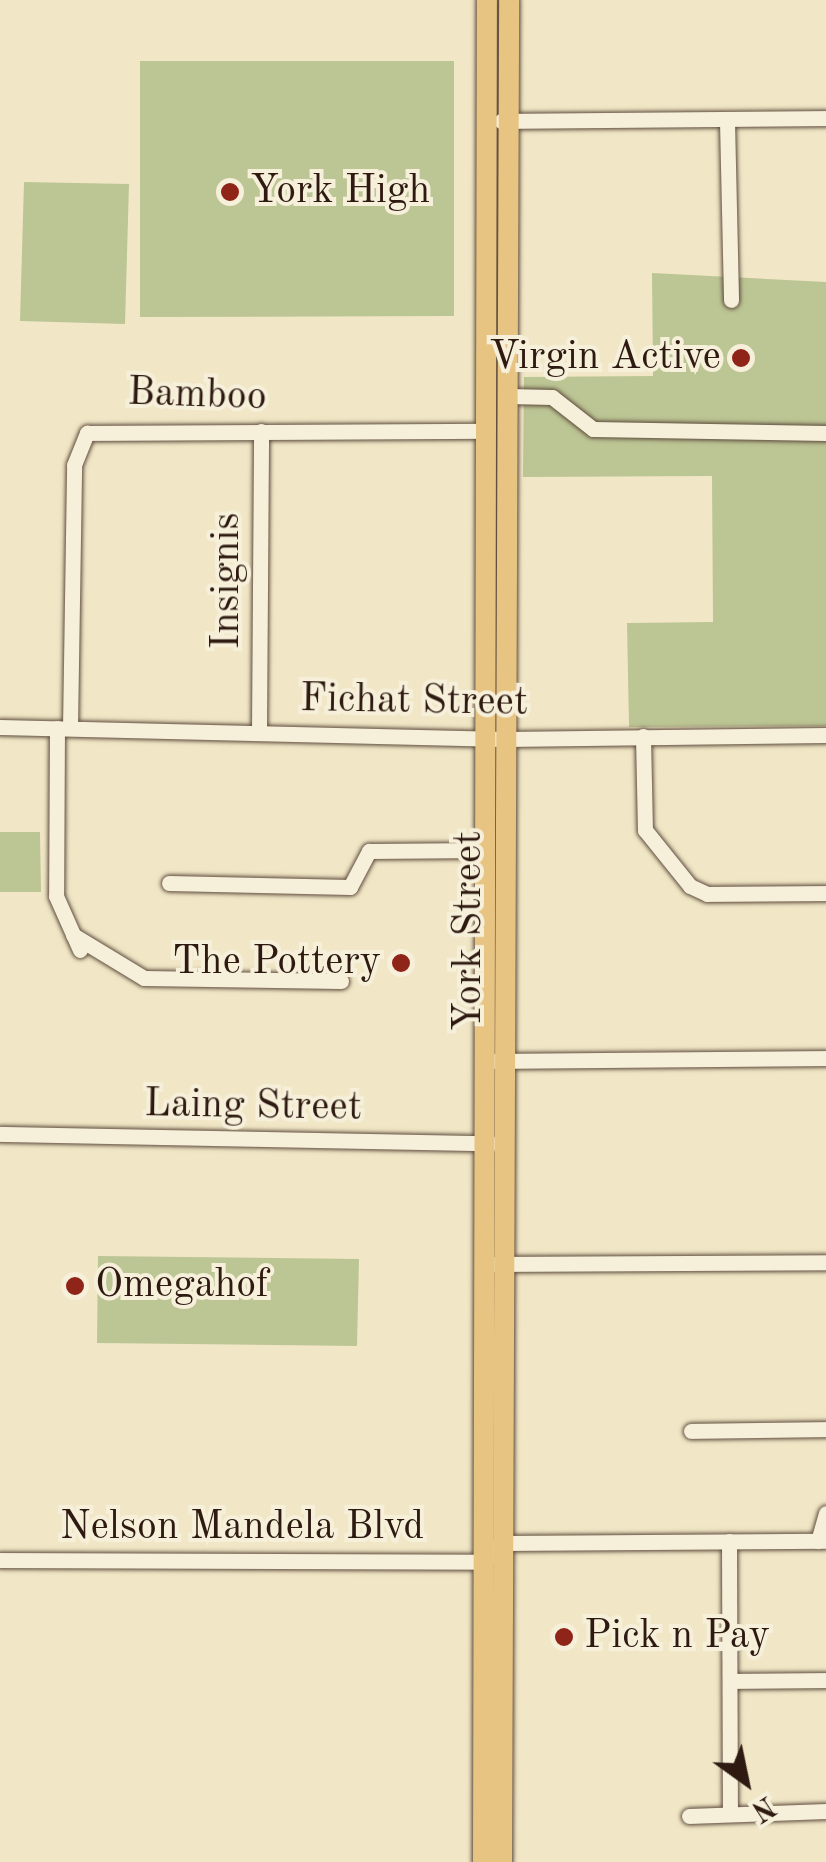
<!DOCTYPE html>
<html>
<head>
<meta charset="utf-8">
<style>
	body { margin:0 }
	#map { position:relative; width:826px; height:1862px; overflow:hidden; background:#f1e7c6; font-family:"Old Standard TT",serif }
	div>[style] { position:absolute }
	.green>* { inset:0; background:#bcc594 }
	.roads { filter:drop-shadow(0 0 2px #5f4d3e) drop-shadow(0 0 2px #5f4d3e) }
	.minor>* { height:15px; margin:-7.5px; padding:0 7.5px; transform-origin:7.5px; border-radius:7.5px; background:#f6efda }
	.major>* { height:20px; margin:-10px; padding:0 10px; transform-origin:10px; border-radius:10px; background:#e8c483 }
	.dots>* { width:28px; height:28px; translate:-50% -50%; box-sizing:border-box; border:5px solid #f6efda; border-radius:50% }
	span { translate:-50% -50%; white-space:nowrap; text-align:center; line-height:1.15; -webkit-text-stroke:8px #f6efda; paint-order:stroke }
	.poi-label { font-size:40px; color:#2e1a11 }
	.left { translate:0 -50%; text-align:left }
	.right { translate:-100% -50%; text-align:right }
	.street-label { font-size:40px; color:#2e1a11 }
	.north { position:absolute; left:696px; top:1732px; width:100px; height:100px; -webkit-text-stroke:8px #f6efda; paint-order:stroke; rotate:147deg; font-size:28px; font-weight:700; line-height:40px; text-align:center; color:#2e1a11 }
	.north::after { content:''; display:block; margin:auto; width:35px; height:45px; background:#2e1a11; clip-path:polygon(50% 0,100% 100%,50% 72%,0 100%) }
</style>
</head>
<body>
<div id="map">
	<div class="green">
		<div style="clip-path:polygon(140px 61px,454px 61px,454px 316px,140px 317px)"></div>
		<div style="clip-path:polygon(24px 182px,129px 184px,125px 324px,20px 321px)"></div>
		<div style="clip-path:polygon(652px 273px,826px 282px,826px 726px,629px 727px,627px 623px,713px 622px,712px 476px,523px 477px,524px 377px,653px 376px)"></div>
		<div style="clip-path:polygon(0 832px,40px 832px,41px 892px,0 892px)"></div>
		<div style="clip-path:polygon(98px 1256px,359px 1259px,357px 1346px,97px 1343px)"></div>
	</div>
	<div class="roads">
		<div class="minor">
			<div style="left:501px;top:121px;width:325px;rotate:-0.5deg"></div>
			<div style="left:727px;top:121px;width:179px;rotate:88.7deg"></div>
			<div style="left:508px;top:396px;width:44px;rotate:1.3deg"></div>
			<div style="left:552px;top:397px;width:52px;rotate:38deg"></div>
			<div style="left:593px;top:429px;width:233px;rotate:1deg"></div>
			<div style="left:0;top:727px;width:505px;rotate:1.36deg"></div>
			<div style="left:505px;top:739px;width:321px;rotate:-0.7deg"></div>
			<div style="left:57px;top:728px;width:168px;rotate:90.3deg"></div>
			<div style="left:56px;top:896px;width:59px;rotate:66deg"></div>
			<div style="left:70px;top:728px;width:263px;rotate:-89.1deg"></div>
			<div style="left:74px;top:465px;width:35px;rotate:-68deg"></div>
			<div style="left:87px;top:433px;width:399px;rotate:-0.3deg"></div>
			<div style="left:259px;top:731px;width:300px;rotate:-89.6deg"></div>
			<div style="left:643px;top:736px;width:94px;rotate:88.8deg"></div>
			<div style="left:645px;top:830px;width:72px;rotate:51.2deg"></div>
			<div style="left:690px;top:886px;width:19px;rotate:25deg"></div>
			<div style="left:707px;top:894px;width:119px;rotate:-0.5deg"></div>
			<div style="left:169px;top:883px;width:181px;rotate:1.3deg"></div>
			<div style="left:350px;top:887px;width:41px;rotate:-62.2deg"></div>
			<div style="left:369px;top:851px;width:116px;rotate:-0.5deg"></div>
			<div style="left:73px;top:935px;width:83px;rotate:31.2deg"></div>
			<div style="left:144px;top:978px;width:197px;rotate:0.9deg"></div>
			<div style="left:495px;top:1061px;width:331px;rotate:-0.5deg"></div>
			<div style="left:0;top:1134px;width:491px;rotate:1.1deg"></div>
			<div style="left:495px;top:1264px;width:331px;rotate:-0.3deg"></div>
			<div style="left:691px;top:1431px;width:135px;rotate:-0.8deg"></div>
			<div style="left:729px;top:1541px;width:269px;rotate:89.8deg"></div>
			<div style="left:818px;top:1541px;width:29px;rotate:-74deg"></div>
			<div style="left:0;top:1560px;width:483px;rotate:0.2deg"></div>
			<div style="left:483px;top:1562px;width:26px;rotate:-47deg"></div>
			<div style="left:501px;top:1543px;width:325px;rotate:-0.4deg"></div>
			<div style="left:730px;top:1681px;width:96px;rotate:-0.6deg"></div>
			<div style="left:689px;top:1816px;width:137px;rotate:-2.1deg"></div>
		</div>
		<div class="major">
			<div style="left:483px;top:1862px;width:1862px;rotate:-89.88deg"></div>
			<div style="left:502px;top:1862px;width:1862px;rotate:-89.78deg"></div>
		</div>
	</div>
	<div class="dots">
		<div style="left:230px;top:192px;background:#8f2418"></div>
		<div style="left:741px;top:358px;background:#8f2418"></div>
		<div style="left:401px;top:963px;background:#8f2418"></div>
		<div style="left:75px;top:1286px;background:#8f2418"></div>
		<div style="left:564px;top:1637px;background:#8f2418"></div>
	</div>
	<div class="poi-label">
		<span class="left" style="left:250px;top:192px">York High</span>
		<span class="right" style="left:721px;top:358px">Virgin Active</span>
		<span class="right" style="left:381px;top:963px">The Pottery</span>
		<span class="left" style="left:95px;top:1286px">Omegahof</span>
		<span class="left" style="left:584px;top:1637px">Pick n Pay</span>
	</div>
	<div class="street-label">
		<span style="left:197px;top:396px;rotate:2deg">Bamboo</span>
		<span style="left:228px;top:581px;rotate:-90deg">Insignis</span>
		<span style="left:414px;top:702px;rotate:1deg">Fichat Street</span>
		<span style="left:470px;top:931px;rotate:-90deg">York Street</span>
		<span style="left:253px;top:1107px;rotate:1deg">Laing Street</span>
		<span style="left:242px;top:1528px">Nelson Mandela Blvd</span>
	</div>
	<div class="north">N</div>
</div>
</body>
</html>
